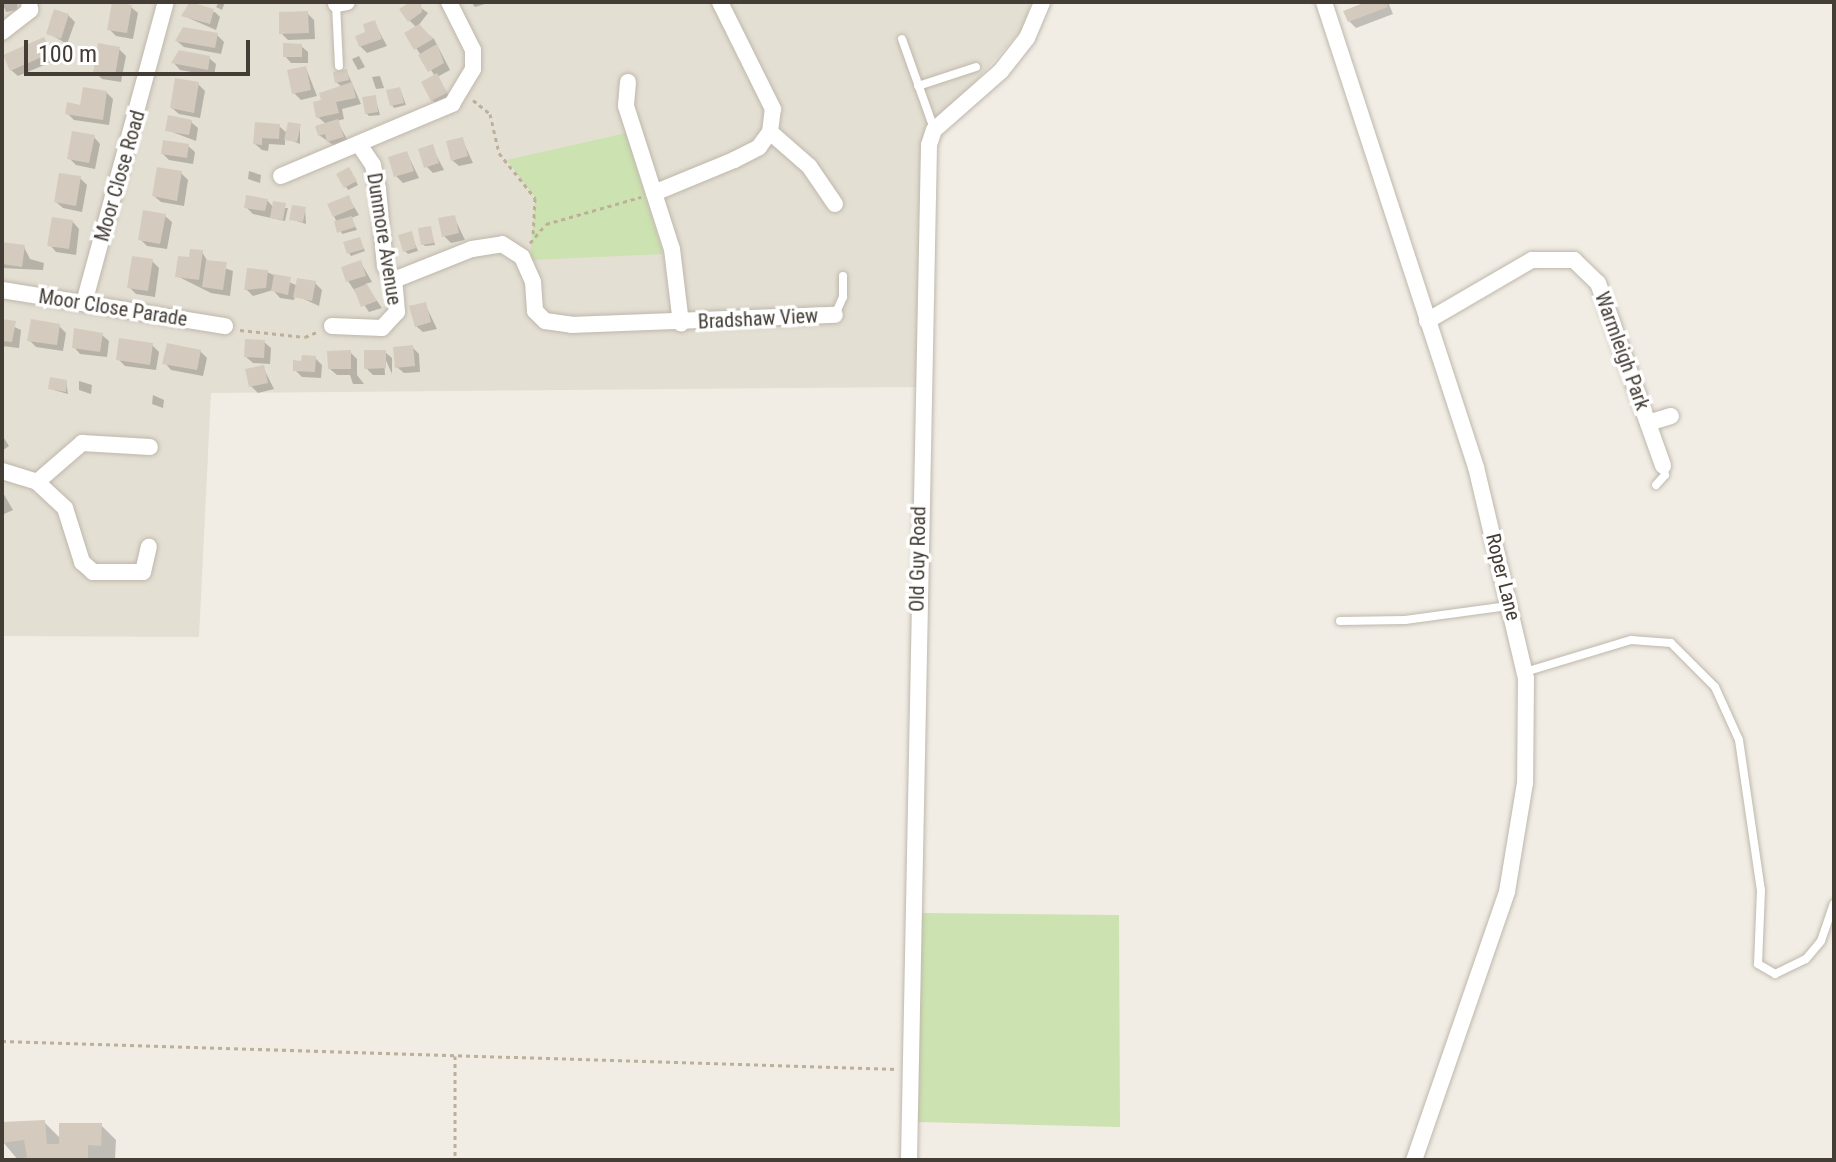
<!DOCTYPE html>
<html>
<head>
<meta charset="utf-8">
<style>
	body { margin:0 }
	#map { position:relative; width:1836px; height:1162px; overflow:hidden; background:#f1ede5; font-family:"Roboto Condensed",sans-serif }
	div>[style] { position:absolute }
	.residential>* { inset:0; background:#e4dfd3 }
	.green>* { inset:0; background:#cce2b0 }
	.shadow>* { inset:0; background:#0003 }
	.building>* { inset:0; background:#d4cbbe }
	.path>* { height:3px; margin-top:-1.5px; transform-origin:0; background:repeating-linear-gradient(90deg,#bcb09b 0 4px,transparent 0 8px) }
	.roads { filter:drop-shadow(0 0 2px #beb7ab) drop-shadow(0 0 2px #beb7ab) }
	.service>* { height:8px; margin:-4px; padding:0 4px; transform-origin:4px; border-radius:4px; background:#fff }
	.minor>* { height:16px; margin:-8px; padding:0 8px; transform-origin:8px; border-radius:8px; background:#fff }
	span { translate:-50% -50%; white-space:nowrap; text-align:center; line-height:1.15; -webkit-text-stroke:7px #fff; paint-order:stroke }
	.street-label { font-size:20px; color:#433d35 }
	.frame { position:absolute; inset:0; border:4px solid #433d35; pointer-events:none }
	.scale { position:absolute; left:24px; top:40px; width:226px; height:36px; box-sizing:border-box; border:4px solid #433d35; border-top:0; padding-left:10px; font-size:24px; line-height:28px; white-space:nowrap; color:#433d35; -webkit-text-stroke:6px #fff; paint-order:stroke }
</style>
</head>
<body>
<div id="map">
	<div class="residential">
		<div style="clip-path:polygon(2px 2px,1030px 2px,1026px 25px,923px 140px,920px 387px,211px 393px,199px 637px,2px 636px)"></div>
	</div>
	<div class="green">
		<div style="clip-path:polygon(626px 133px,663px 254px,530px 260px,535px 198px,507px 160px)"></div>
		<div style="clip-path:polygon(922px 913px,1119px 915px,1120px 1127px,918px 1122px)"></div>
	</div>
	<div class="shadow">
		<div style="clip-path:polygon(2px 2px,17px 2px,18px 10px,6px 12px)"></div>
		<div style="clip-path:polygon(219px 2px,225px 2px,222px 10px,216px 7px)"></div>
		<div style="clip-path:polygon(413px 2px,428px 13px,418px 26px,434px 39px,450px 70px,437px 77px,452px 100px,439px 106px,432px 100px,435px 76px,416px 48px,417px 28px,409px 20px)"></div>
		<div style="clip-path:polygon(471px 2px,484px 2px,485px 4px,475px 7px)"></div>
		<div style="clip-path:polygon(1371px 2px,1388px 2px,1393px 14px,1356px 28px,1349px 21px)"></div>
		<div style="clip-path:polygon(131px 7px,138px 13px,133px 39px,116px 36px,109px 29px)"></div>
		<div style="clip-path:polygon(215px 12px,220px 17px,216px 30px,184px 16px)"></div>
		<div style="clip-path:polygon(307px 13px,314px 20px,315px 39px,288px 40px,281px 33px)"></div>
		<div style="clip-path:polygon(68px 15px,75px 22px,67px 44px,48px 33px)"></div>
		<div style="clip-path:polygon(374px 22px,387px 46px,367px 53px,360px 46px)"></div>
		<div style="clip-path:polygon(217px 35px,224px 42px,221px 54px,184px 47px,177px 41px)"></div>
		<div style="clip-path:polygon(43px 39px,56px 60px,18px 76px,11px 70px)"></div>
		<div style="clip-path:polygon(301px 46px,308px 52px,308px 63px,291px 63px,285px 56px)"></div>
		<div style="clip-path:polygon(119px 49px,126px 56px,121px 82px,102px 79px,95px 72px)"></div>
		<div style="clip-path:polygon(359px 56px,365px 67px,358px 70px,352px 59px)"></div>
		<div style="clip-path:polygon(209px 58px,216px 64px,214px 76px,180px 70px,174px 63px)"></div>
		<div style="clip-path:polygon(306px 68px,317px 96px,301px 100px,294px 93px)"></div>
		<div style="clip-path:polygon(347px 72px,361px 104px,342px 109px,344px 119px,337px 121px,349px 143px,336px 147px,319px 135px,326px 124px,318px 117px,323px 102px,342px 87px,336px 82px)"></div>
		<div style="clip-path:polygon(380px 76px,384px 88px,376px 89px,372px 77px)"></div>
		<div style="clip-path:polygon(198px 84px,205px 91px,200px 118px,179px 114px,172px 108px)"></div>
		<div style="clip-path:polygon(400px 89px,406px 105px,394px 108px,392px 105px)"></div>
		<div style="clip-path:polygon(106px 92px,113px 99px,109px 125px,74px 120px,67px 113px)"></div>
		<div style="clip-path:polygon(375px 97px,380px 115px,369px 116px,366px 113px)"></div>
		<div style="clip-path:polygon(191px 122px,198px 128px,196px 141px,167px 130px)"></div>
		<div style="clip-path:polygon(257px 124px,279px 126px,288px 134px,300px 126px,300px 144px,285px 138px,285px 145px,269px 144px,268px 151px,262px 150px,255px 144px)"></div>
		<div style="clip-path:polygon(94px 137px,100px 144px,95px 169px,76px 165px,69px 158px)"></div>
		<div style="clip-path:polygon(462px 139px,473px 163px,459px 166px,452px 160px)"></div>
		<div style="clip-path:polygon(188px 146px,195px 152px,193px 164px,169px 160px,163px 154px)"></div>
		<div style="clip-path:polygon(432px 147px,444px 170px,433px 173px,426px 166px)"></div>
		<div style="clip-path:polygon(407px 153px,419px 178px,403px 183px,396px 176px)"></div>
		<div style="clip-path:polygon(249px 171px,261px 175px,260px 183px,248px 179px)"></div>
		<div style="clip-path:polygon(351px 172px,358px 185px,348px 190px,339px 175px)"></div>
		<div style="clip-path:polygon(181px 173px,188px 180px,184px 206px,161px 202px,154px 196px)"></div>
		<div style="clip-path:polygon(80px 178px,87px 185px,82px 212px,63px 208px,56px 202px)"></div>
		<div style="clip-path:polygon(348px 197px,359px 215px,351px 218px,357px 230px,342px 234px,334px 216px)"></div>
		<div style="clip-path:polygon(267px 200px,274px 208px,288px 208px,285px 221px,253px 214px,246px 207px)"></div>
		<div style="clip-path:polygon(305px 209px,306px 224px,291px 219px)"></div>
		<div style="clip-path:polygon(165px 216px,172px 222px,167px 249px,147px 246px,140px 239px)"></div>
		<div style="clip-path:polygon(454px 217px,465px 240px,451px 243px,444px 236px)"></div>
		<div style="clip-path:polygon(73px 222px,79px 229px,76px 255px,56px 252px,50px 245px)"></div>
		<div style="clip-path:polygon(430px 228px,435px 245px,425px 246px,423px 244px)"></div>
		<div style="clip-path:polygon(411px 234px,418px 251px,408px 254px,405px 251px)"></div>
		<div style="clip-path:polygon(359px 239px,365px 251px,351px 256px,349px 253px)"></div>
		<div style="clip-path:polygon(2px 244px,24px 247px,30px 259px,44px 263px,43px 270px,2px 268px)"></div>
		<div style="clip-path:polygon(202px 252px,208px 262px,233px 271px,230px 296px,211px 293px,177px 276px)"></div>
		<div style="clip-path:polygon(152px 261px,159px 268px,155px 297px,136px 294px,129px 287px)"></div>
		<div style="clip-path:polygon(361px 263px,372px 282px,365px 284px,382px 308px,369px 312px,348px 281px)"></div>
		<div style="clip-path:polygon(267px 272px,298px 286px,315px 283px,322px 290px,319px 306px,295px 295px,294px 300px,280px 298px,273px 290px,253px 296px,246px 289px)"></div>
		<div style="clip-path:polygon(425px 304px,437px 329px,423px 332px,416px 326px)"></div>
		<div style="clip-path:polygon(2px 321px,21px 330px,19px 348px,2px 346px)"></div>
		<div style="clip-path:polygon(59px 326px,66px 333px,63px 351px,36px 347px,29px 340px)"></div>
		<div style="clip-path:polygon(102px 335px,109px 341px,107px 357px,80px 354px,74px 347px)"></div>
		<div style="clip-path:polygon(264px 342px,271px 348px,270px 364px,253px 363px,246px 357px)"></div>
		<div style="clip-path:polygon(152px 345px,159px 352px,156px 370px,125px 366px,118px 359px)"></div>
		<div style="clip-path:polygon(412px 347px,419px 354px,420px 372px,404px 373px,397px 367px)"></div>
		<div style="clip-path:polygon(200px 351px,207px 358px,203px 376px,171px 370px,165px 363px)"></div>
		<div style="clip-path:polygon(350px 352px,357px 359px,357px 375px,364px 384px,353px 384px,350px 375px,337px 375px,330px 369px)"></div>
		<div style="clip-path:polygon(385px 352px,392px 358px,392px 374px,384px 356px,385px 375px,373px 375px,366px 368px)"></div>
		<div style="clip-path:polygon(315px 358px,322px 365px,321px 378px,302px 377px,295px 370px,295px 362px)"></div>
		<div style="clip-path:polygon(263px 367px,274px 389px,258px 393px,251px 386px)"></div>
		<div style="clip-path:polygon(2px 376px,3px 377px,3px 407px,2px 407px)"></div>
		<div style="clip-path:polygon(66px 381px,68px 394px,50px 389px)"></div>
		<div style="clip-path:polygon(79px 381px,92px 385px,91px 394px,79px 390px)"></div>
		<div style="clip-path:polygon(153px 395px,164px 400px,163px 408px,152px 404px)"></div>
		<div style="clip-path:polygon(2px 435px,9px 446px,2px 451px)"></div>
		<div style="clip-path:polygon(2px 491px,13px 510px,2px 515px)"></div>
		<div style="clip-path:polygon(44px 1122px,61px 1139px,101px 1125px,116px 1140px,115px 1159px,18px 1160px,3px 1142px,2px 1124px)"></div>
	</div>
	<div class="building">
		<div style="clip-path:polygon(112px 2px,132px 5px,127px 33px,107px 30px)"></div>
		<div style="clip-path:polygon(190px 2px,214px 9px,210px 24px,181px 16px)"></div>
		<div style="clip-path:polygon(410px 2px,421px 2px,422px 12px,408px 22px,399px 9px)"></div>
		<div style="clip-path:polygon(1366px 2px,1386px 2px,1388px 7px,1348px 22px,1343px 11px)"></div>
		<div style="clip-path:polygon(54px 9px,69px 14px,61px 39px,46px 34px)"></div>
		<div style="clip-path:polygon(308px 11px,309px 33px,279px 34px,279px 12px)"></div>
		<div style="clip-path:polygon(375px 20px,382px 39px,359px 47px,355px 36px,365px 32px,363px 24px)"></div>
		<div style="clip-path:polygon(419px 24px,433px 39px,414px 50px,404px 33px)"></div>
		<div style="clip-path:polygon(183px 27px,218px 33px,215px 48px,175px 41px)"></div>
		<div style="clip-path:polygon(44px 37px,51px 53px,10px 71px,3px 55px)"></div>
		<div style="clip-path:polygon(98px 43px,120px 47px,115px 76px,93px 73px)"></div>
		<div style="clip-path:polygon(283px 43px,302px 44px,302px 57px,283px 57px)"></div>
		<div style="clip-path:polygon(437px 44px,444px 63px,428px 72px,418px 55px)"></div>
		<div style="clip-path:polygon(179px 50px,210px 56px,208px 70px,171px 63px)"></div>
		<div style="clip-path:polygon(306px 66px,311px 90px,292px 94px,287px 70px)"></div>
		<div style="clip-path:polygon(347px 69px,349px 80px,335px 83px,333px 72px)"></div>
		<div style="clip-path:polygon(437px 73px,447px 93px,431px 101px,421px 82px)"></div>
		<div style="clip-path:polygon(175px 78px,199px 82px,194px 113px,170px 108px)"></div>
		<div style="clip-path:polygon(352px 82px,356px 98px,336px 102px,339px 113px,316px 118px,313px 102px,321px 100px,319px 93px)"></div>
		<div style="clip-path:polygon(83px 87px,107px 91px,103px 120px,65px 114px,67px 102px,80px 105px)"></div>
		<div style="clip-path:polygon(400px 87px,404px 103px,390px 106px,386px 90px)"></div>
		<div style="clip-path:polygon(376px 95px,378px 112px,365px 114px,362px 97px)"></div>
		<div style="clip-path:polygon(168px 115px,192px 120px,189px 135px,165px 131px)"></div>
		<div style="clip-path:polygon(338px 119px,344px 137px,327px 142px,325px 134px,318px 136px,315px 126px)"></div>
		<div style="clip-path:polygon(255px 122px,280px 124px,279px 139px,262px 138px,262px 145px,253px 144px)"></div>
		<div style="clip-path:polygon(288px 122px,301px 124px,297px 142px,284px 140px)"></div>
		<div style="clip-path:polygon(72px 131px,95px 135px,89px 163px,67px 159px)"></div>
		<div style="clip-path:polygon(463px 137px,468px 156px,451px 161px,446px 141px)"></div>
		<div style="clip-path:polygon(163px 140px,189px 144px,187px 158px,161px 154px)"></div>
		<div style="clip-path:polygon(433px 144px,439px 163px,424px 168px,418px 149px)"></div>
		<div style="clip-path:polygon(407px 151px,414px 171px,394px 177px,388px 157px)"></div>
		<div style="clip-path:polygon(157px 167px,182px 171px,177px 201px,152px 196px)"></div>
		<div style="clip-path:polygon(349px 167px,357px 181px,344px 188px,336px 174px)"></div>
		<div style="clip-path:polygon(59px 173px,81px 176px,76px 206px,54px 202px)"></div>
		<div style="clip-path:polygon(246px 195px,268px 199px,265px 211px,244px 208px)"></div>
		<div style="clip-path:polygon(349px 195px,354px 208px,333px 217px,327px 204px)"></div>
		<div style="clip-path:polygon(273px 201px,286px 203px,283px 220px,270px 218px)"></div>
		<div style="clip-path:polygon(292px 205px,306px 207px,303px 222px,289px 220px)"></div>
		<div style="clip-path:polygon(143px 210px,166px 214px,160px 244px,138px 240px)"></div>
		<div style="clip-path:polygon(455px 215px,459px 233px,442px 237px,438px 218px)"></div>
		<div style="clip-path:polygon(352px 216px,355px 227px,337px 233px,334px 221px)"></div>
		<div style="clip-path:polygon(52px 217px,73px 220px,69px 249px,47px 246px)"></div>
		<div style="clip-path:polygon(431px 226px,434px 243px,421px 245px,418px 228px)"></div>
		<div style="clip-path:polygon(412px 231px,416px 248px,403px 252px,398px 235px)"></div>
		<div style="clip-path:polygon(360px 237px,364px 249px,347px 254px,343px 242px)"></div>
		<div style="clip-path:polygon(2px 242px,25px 245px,22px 267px,2px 264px)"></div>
		<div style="clip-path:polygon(190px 249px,203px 250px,199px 280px,175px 277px,178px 256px,189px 257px)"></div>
		<div style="clip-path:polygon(132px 256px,153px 259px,148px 291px,127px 288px)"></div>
		<div style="clip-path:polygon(206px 260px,227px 262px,223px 290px,202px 287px)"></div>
		<div style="clip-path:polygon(361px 260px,366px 276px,346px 282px,341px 267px)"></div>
		<div style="clip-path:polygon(247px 268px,268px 270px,266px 288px,244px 290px)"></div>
		<div style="clip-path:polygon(274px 274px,291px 277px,288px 295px,271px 291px)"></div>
		<div style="clip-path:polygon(297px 278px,316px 281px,312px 301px,293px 297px)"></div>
		<div style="clip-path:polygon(367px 284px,377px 301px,361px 307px,354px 289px)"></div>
		<div style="clip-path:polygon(426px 302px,431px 322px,415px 327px,409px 306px)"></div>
		<div style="clip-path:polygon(2px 319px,16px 321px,12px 342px,2px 341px)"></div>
		<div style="clip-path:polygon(31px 319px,60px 324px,57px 345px,27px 341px)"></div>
		<div style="clip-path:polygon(74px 328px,103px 333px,100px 352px,72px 348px)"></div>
		<div style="clip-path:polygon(119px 338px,153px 343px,150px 365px,116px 360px)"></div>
		<div style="clip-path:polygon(245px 339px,265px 340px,264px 358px,244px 357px)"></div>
		<div style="clip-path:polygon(167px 343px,201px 350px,197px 370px,162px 364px)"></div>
		<div style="clip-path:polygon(413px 345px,415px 366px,395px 368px,393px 347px)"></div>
		<div style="clip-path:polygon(351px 350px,351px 369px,328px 369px,327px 351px)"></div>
		<div style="clip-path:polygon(364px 350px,386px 350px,386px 368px,364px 369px)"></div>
		<div style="clip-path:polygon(302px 355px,316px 356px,315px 372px,293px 371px,293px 360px,301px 361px)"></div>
		<div style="clip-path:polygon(264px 365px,268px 383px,249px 387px,245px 369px)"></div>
		<div style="clip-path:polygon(50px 377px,67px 380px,66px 392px,48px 389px)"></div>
		<div style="clip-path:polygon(45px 1120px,47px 1144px,59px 1144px,59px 1123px,102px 1123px,101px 1146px,88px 1145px,88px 1160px,17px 1160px,27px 1157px,24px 1140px,2px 1143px,2px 1122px)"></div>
	</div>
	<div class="path">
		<div style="left:473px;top:100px;width:22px;rotate:39deg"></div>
		<div style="left:490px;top:114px;width:40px;rotate:77deg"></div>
		<div style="left:499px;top:153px;width:58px;rotate:51.3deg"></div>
		<div style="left:535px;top:198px;width:39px;rotate:93deg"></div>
		<div style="left:530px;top:243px;width:25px;rotate:-50deg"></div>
		<div style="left:546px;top:224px;width:99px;rotate:-15.9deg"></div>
		<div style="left:240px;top:330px;width:65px;rotate:6.1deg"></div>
		<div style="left:305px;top:337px;width:15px;rotate:-23deg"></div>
		<div style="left:2px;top:1041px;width:896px;rotate:1.79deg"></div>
		<div style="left:455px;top:1056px;width:104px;rotate:90deg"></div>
	</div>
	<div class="roads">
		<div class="service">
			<div style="left:336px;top:5px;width:61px;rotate:87.2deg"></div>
			<div style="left:902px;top:39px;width:96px;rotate:70.4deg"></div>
			<div style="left:918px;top:86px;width:61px;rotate:-18.1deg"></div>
			<div style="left:835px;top:315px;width:20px;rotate:-66deg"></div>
			<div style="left:843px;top:297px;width:21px;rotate:-90deg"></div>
			<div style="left:1656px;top:485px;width:13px;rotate:-48deg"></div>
			<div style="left:1665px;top:475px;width:9px;rotate:-103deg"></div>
			<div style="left:1340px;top:621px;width:65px;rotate:-0.9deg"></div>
			<div style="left:1405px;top:620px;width:104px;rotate:-7.7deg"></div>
			<div style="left:1525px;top:672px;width:111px;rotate:-16.8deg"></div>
			<div style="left:1631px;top:640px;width:40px;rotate:4.3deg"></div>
			<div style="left:1671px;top:643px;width:62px;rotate:45deg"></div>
			<div style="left:1715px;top:687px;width:58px;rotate:65.6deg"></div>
			<div style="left:1739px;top:740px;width:152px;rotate:81.7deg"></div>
			<div style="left:1761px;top:890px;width:74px;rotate:92.3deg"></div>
			<div style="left:1758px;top:964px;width:20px;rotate:30deg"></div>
			<div style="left:1775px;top:974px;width:34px;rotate:-26deg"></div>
			<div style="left:1806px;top:959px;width:23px;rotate:-50deg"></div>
			<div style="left:1821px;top:941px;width:39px;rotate:-71deg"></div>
		</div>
		<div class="minor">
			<div style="left:1324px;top:2px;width:489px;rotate:71.9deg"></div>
			<div style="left:1476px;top:467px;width:217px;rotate:76.7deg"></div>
			<div style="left:1526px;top:678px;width:105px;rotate:90.5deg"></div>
			<div style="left:1525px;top:783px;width:110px;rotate:99.4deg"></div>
			<div style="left:1507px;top:892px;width:284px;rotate:109.1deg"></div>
			<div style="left:336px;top:4px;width:11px;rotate:-10deg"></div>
			<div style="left:2px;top:32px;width:36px;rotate:-38deg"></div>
			<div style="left:30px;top:10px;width:8px;rotate:-97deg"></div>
			<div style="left:628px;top:82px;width:24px;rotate:95deg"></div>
			<div style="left:626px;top:106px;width:150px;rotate:72.2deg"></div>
			<div style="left:672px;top:249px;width:75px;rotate:83.1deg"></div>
			<div style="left:770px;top:132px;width:52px;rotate:41.1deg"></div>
			<div style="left:809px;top:166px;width:46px;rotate:55.6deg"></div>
			<div style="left:281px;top:176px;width:186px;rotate:-22.8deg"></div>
			<div style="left:452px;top:104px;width:41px;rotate:-59deg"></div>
			<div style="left:473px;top:69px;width:19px;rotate:-90deg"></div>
			<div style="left:473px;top:50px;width:54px;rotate:-116.6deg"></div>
			<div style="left:654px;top:193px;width:87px;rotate:-22.4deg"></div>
			<div style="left:734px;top:160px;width:28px;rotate:-27deg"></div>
			<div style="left:759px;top:147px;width:19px;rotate:-54deg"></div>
			<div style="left:770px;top:132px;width:23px;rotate:-83deg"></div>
			<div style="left:773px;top:109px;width:119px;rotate:-116.4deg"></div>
			<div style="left:394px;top:280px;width:84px;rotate:-21.7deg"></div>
			<div style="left:472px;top:249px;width:30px;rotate:-9deg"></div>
			<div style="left:502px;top:244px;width:24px;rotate:33deg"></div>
			<div style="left:522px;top:257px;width:27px;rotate:66deg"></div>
			<div style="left:533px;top:282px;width:29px;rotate:86deg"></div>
			<div style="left:535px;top:311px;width:14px;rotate:45deg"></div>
			<div style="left:545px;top:321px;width:27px;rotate:8deg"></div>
			<div style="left:572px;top:325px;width:263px;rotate:-2.2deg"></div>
			<div style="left:2px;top:290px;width:226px;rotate:9.2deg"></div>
			<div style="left:84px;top:303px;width:312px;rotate:-74.8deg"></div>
			<div style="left:1427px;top:321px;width:121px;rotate:-30.2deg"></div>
			<div style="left:1532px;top:260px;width:42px"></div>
			<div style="left:1574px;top:260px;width:33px;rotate:44deg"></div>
			<div style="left:1598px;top:283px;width:194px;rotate:70.4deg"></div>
			<div style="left:332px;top:326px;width:50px;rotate:2.3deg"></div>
			<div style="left:382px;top:328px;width:22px;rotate:-47deg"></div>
			<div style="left:397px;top:312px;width:32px;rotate:-95deg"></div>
			<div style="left:394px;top:280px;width:17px;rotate:-123deg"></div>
			<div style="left:385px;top:266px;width:77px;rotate:-95.2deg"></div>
			<div style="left:378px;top:189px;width:25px;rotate:-102deg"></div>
			<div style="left:373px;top:165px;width:23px;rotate:-124deg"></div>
			<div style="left:1648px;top:423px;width:24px;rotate:-17deg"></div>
			<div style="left:2px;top:471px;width:37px;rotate:17deg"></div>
			<div style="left:37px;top:482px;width:38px;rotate:43deg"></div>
			<div style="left:65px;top:508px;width:57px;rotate:72.5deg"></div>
			<div style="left:82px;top:562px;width:15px;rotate:42deg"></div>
			<div style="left:93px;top:572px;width:50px"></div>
			<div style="left:143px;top:572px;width:26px;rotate:-77deg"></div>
			<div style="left:37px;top:482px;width:60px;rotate:-40.9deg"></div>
			<div style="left:82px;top:443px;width:68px;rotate:3.4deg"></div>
			<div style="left:909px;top:1160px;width:1015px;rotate:-88.87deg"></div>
			<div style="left:929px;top:145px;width:16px;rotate:-72deg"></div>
			<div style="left:934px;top:130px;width:89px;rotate:-41.4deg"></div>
			<div style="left:1001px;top:71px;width:42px;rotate:-51.8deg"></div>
			<div style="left:1027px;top:38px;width:39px;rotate:-67deg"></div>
		</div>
	</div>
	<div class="street-label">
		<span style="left:120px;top:176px;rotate:-74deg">Moor Close Road</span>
		<span style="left:384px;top:239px;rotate:81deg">Dunmore Avenue</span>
		<span style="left:113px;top:308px;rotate:9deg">Moor Close Parade</span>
		<span style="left:758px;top:319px;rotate:-3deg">Bradshaw View</span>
		<span style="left:1622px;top:351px;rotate:70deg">Warmleigh Park</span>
		<span style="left:918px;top:559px;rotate:-89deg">Old Guy Road</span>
		<span style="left:1503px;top:577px;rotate:76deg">Roper Lane</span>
	</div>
	<div class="frame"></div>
	<div class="scale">100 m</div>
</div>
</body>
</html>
